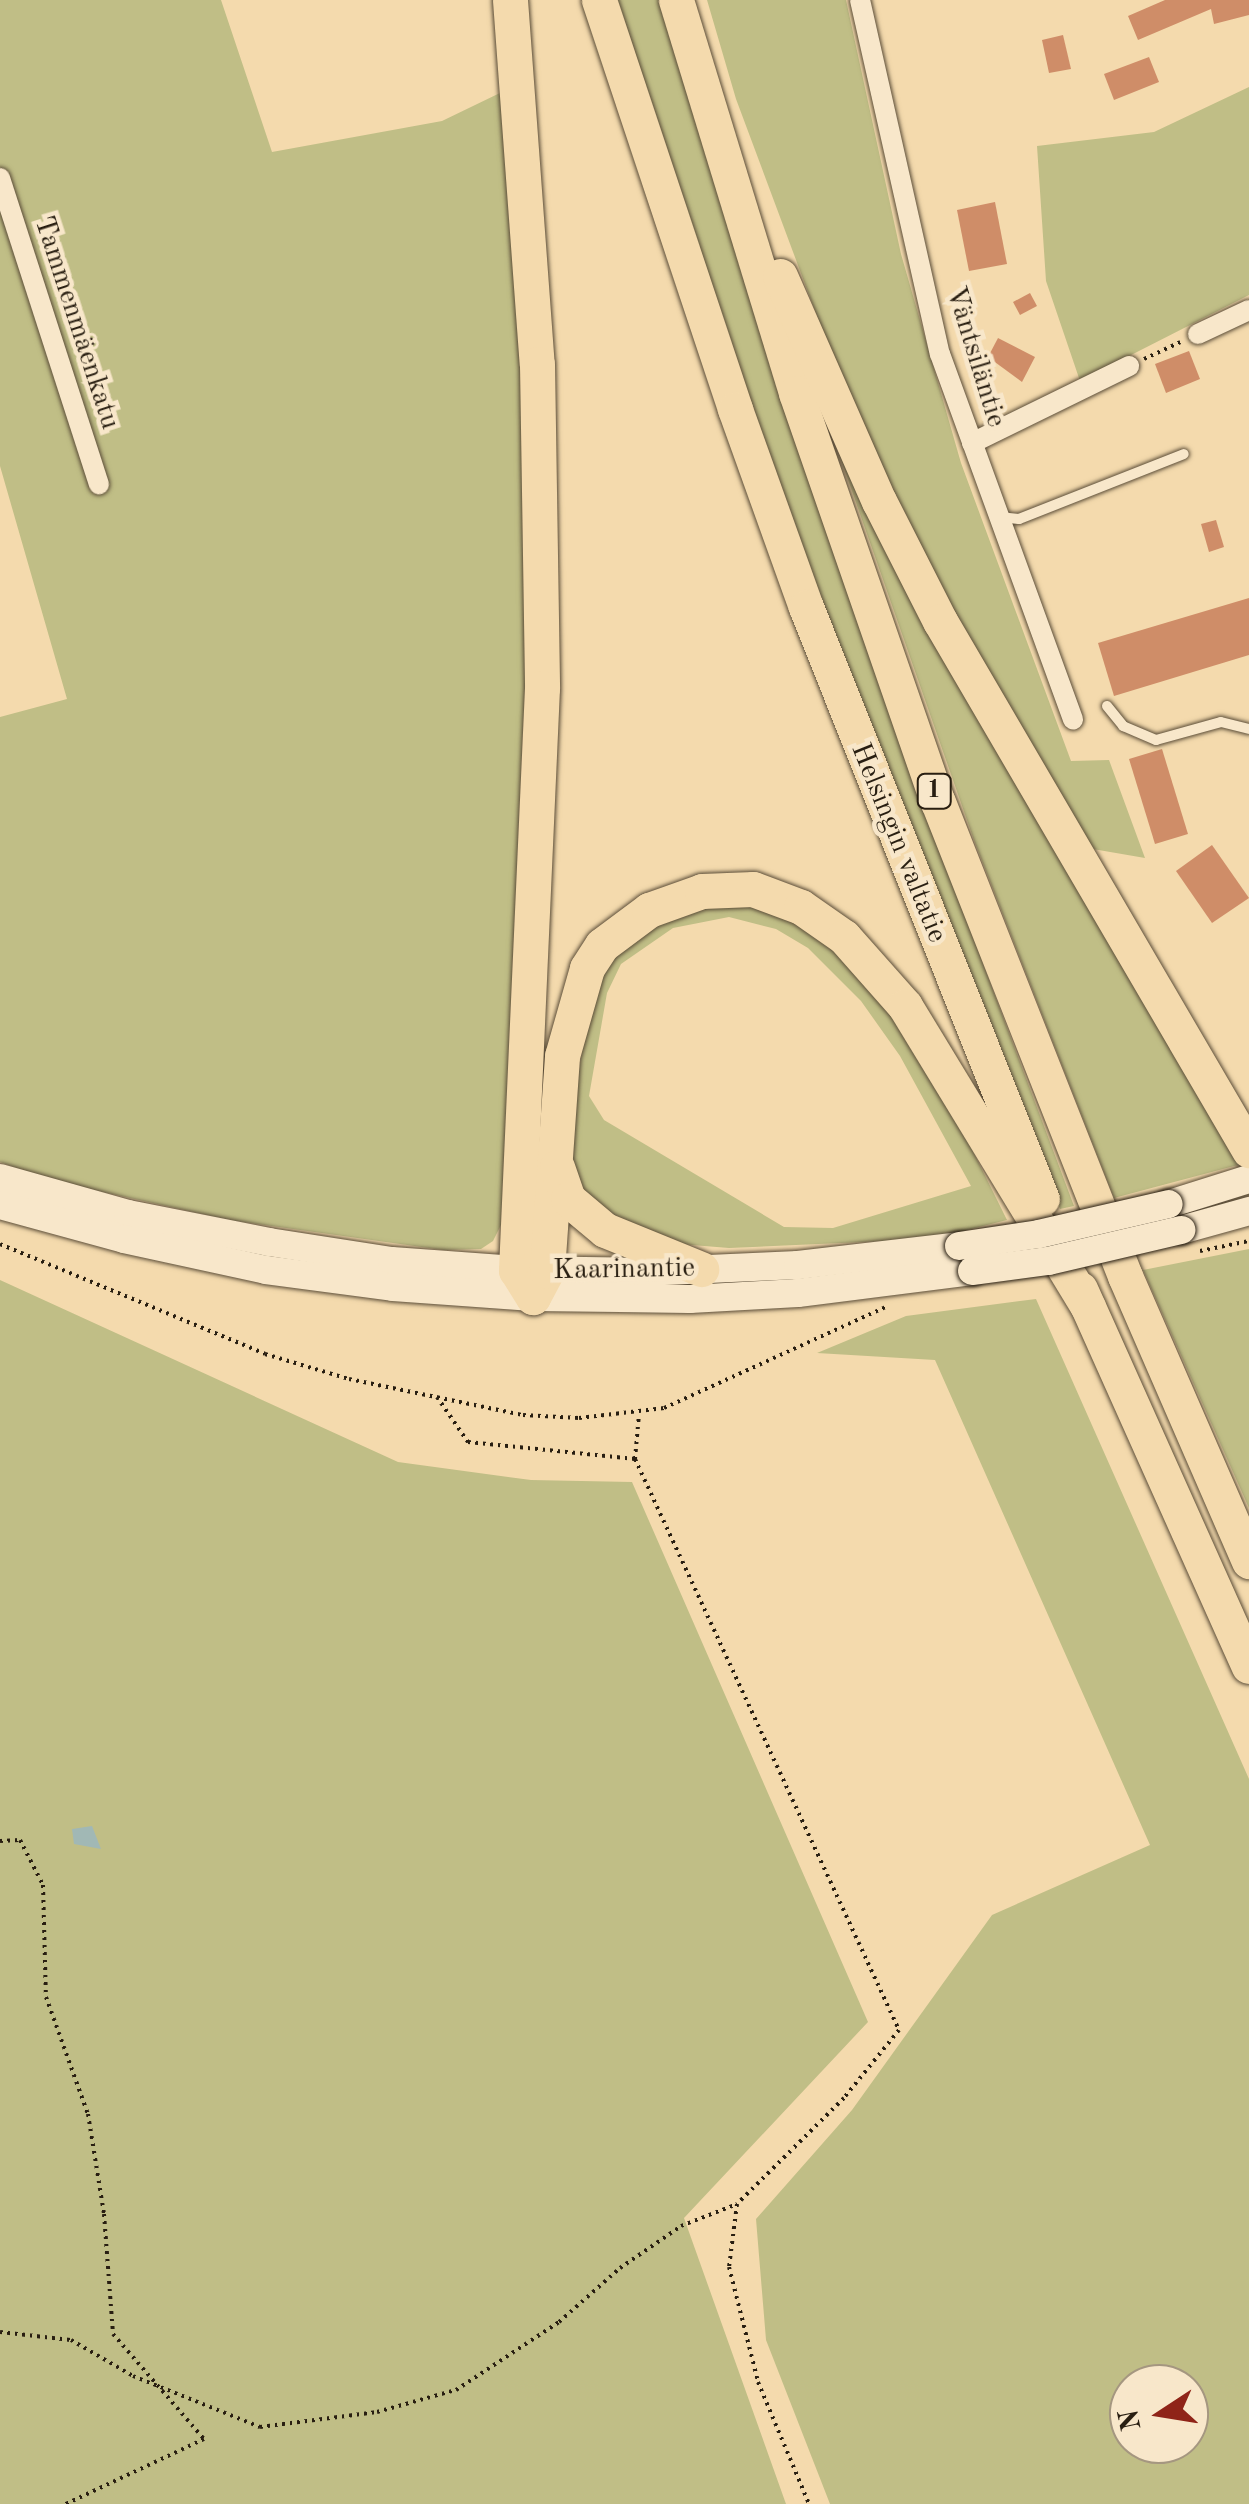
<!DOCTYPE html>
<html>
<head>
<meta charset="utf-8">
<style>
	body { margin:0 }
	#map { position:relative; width:1249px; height:2504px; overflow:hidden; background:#f4daad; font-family:"Old Standard TT",serif }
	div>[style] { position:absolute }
	.green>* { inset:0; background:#c0be86 }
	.water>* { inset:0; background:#a1b8b5 }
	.building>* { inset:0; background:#cf8d68 }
	.path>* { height:4px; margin-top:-2px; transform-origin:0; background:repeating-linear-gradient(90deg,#281e11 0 2.5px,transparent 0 7.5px) }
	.roads { filter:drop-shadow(0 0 2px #5b4d38) drop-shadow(0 0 2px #5b4d38) }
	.service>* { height:10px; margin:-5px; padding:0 5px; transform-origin:5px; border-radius:5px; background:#f8e7ca }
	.minor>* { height:20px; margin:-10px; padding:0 10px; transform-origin:10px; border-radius:10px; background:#f8e7ca }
	.secondary>* { height:28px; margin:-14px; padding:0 14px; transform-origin:14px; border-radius:14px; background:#f8e7ca }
	.motorway>* { height:35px; margin:-17.5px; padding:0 17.5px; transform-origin:17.5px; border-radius:17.5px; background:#f4daad }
	.bridges { filter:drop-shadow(0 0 2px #281e11) drop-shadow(0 0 2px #281e11) }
	.secondary-bridge>* { height:28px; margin:-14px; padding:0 14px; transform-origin:14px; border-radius:14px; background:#f8e7ca }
	span { translate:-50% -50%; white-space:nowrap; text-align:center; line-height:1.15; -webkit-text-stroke:9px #f8e7ca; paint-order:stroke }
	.shield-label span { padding:2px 8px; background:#f8e7ca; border:2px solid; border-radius:8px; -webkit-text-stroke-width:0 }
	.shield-label { font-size:25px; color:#281e11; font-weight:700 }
	.street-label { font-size:28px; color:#281e11 }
	.north { position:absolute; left:1109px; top:2364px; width:100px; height:100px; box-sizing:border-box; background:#f8e7ca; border:2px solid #a59780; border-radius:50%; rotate:258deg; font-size:28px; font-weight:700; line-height:40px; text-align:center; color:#281e11 }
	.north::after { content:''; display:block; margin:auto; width:35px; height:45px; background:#8f2418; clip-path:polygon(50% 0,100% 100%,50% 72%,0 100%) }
</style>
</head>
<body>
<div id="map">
	<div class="green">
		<div style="clip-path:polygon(0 0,221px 0,272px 152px,442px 121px,502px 92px,517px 272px,528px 618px,501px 1225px,493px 1241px,481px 1249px,443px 1250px,230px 1220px,53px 1181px,0 1162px,0 717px,67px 699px,0 466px)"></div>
		<div style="clip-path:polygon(616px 0,659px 0,938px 844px,1074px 1206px,1060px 1209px,824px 606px,718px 311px)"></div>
		<div style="clip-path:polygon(707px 0,846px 0,901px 254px,961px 463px,1071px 761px,1109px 760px,1145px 858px,1087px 848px,984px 673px,868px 453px,736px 99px)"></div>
		<div style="clip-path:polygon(1249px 87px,1249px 295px,1080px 381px,1046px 281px,1037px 146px,1154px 132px)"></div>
		<div style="clip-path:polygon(830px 428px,1128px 968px,1238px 1165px,1114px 1198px,975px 843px)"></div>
		<div style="clip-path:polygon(evenodd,748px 903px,803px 923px,866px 979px,940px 1085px,1007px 1220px,931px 1239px,729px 1248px,680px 1244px,617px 1223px,580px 1189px,568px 1141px,591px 994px,603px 967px,672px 910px,748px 903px,729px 917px,776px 929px,808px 948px,861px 1001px,900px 1056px,971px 1186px,833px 1228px,784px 1227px,604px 1120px,589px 1096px,607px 993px,621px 964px,673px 928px,729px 917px)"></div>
		<div style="clip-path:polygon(1249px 1249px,1249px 1508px,1143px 1270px)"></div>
		<div style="clip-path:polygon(0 1280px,398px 1462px,531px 1480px,632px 1482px,868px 2022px,684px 2218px,786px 2504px,0 2504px)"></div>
		<div style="clip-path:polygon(evenodd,1036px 1299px,1249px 1779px,1249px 2504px,830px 2504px,766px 2340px,756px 2219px,852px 2110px,992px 1915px,1150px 1845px,935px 1360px,817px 1353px,906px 1316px,1036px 1299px,1129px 2384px,1189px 2384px,1189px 2444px,1129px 2444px,1129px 2384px)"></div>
	</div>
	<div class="water">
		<div style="clip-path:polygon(92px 1826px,101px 1849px,74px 1844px,72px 1829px)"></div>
	</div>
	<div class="building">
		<div style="clip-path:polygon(1165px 0,1249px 0,1249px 15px,1214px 24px,1211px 9px,1138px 40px,1128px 16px)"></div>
		<div style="clip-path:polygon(1063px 35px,1071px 69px,1049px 73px,1042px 40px)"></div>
		<div style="clip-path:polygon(1149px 57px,1159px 82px,1114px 100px,1104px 74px)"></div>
		<div style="clip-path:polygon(995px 202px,1007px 264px,969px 271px,957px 210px)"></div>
		<div style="clip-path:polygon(1030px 293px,1037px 306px,1020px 315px,1013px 302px)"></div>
		<div style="clip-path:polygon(998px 338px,1035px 357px,1022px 382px,988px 357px)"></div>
		<div style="clip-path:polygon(1189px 351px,1200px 379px,1166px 393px,1155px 364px)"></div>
		<div style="clip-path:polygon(1216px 520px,1224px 547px,1209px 552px,1201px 524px)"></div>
		<div style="clip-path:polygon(1249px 598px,1249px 655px,1114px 696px,1098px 643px)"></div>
		<div style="clip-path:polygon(1162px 749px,1188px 834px,1155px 844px,1129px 759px)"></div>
		<div style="clip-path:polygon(1212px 845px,1249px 898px,1212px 923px,1176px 871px)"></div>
	</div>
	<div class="path">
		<div style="left:1144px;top:359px;width:40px;rotate:-25deg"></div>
		<div style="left:0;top:1244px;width:287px;rotate:22.5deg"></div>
		<div style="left:265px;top:1354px;width:88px;rotate:16.6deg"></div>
		<div style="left:349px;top:1379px;width:178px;rotate:11.7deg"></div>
		<div style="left:523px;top:1415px;width:56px;rotate:3.1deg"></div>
		<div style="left:579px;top:1418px;width:86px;rotate:-6.7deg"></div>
		<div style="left:664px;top:1408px;width:246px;rotate:-24.5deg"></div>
		<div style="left:1200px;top:1251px;width:50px;rotate:-11.5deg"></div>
		<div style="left:437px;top:1397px;width:55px;rotate:55.4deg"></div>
		<div style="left:468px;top:1442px;width:168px;rotate:5.8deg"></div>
		<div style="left:635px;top:1459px;width:629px;rotate:65.19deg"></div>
		<div style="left:899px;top:2030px;width:87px;rotate:129deg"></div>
		<div style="left:844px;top:2098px;width:151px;rotate:135.3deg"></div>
		<div style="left:737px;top:2204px;width:64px;rotate:97.2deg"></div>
		<div style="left:729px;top:2267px;width:119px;rotate:75.8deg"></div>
		<div style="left:758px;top:2382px;width:132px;rotate:67.3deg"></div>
		<div style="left:635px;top:1459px;width:45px;rotate:-84.9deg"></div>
		<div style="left:0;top:1841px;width:20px;rotate:-3deg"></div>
		<div style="left:20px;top:1840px;width:51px;rotate:62.9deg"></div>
		<div style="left:43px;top:1885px;width:112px;rotate:88.5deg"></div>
		<div style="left:46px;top:1997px;width:124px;rotate:70.3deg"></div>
		<div style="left:88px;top:2114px;width:101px;rotate:80.9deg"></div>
		<div style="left:104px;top:2214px;width:120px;rotate:85.7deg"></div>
		<div style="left:113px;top:2334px;width:139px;rotate:49.1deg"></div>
		<div style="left:204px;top:2439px;width:153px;rotate:154.8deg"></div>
		<div style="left:0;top:2332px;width:71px;rotate:6.4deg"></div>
		<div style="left:71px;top:2340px;width:72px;rotate:30.1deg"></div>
		<div style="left:133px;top:2376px;width:137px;rotate:21.9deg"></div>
		<div style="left:260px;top:2427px;width:118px;rotate:-7.3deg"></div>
		<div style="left:377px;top:2412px;width:82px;rotate:-15.6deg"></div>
		<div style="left:456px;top:2390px;width:123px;rotate:-33.4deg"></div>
		<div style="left:559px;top:2322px;width:81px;rotate:-41.5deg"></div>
		<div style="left:620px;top:2268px;width:74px;rotate:-34.5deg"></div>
		<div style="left:681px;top:2226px;width:60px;rotate:-21.4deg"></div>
	</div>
	<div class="roads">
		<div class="service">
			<div style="left:999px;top:517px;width:20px;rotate:6deg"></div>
			<div style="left:1019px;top:519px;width:177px;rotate:-21.5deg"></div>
			<div style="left:1107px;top:706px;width:26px;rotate:51deg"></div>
			<div style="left:1123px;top:726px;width:36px;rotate:23deg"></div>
			<div style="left:1156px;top:740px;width:67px;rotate:-15.5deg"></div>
			<div style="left:1221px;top:722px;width:29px;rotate:14deg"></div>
		</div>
		<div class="minor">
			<div style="left:860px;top:0;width:363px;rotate:77.3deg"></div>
			<div style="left:940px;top:354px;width:389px;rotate:70deg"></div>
			<div style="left:0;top:178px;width:322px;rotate:72.1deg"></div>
			<div style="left:1198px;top:334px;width:56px;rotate:-25.2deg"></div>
			<div style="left:972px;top:443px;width:175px;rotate:-26.1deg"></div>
		</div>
		<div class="secondary">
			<div style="left:0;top:1178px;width:133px;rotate:15.7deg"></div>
			<div style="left:128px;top:1214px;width:144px;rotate:11.2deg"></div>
			<div style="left:269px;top:1242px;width:124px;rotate:8.8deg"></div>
			<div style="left:392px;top:1261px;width:124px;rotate:4.2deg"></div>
			<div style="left:516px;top:1270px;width:126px;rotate:0.9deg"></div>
			<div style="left:642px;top:1272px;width:156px;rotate:-2.6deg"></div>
			<div style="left:798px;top:1265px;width:162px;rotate:-6.7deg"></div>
			<div style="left:1169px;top:1204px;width:84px;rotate:-17.4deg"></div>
			<div style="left:0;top:1205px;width:129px;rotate:15.3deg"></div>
			<div style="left:124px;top:1239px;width:145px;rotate:12.3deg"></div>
			<div style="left:266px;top:1270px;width:128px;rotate:7.6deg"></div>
			<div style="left:393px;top:1287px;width:140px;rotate:4.1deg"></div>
			<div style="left:533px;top:1297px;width:157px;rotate:0.7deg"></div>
			<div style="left:690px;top:1299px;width:108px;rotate:-3.2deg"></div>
			<div style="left:798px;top:1293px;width:175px;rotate:-7.2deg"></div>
			<div style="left:1181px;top:1230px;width:71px;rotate:-15.6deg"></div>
		</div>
		<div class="motorway">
			<div style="left:510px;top:0;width:365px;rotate:85.8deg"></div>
			<div style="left:537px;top:364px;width:324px;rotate:89.1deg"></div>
			<div style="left:542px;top:688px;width:583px;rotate:92.56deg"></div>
			<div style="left:516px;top:1270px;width:32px;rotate:58deg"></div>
			<div style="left:533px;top:1297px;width:30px;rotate:-62deg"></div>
			<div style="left:547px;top:1271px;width:216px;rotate:-86deg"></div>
			<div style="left:562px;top:1056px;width:91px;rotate:-74.1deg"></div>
			<div style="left:587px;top:968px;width:27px;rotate:-57deg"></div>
			<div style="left:602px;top:945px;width:59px;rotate:-36.7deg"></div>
			<div style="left:649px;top:910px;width:56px;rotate:-19.7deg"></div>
			<div style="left:702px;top:891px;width:51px;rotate:-2.2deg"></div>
			<div style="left:753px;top:889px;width:51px;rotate:20.6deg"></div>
			<div style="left:801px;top:907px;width:52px;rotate:34.9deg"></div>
			<div style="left:844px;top:937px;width:92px;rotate:48.5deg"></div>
			<div style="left:905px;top:1006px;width:352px;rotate:58.7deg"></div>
			<div style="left:599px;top:0;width:431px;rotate:71.6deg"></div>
			<div style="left:735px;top:409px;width:210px;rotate:70.3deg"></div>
			<div style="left:806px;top:607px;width:637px;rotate:68.27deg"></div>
			<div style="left:676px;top:0;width:411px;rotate:73deg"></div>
			<div style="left:796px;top:393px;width:433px;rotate:70.9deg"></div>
			<div style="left:938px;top:802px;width:510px;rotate:68.47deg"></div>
			<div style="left:1125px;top:1276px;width:311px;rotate:66.5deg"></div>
			<div style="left:780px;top:276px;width:246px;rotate:66.3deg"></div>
			<div style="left:879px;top:501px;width:135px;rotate:63.1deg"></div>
			<div style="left:940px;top:621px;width:613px;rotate:59.71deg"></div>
			<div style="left:557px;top:1167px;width:34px;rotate:71deg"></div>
			<div style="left:568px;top:1199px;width:48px;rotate:40deg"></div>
			<div style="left:605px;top:1230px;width:104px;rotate:22.1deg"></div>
			<div style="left:1080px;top:1289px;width:413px;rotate:65.9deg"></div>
		</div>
	</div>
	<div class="bridges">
		<div class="secondary-bridge">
			<div style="left:959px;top:1246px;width:81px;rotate:-8.5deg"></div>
			<div style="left:1039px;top:1234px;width:133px;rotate:-13deg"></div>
			<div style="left:972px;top:1271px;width:77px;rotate:-7.5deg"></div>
			<div style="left:1048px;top:1261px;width:137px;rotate:-13.1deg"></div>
		</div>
	</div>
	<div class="shield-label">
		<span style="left:934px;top:791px">1</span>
	</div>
	<div class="street-label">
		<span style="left:76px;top:323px;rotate:72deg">Tammenmäenkatu</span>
		<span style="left:975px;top:357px;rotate:73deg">Väntsiläntie</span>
		<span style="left:898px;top:843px;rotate:68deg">Helsingin valtatie</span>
		<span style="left:624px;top:1270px;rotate:-1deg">Kaarinantie</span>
	</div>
	<div class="north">N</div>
</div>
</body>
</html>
